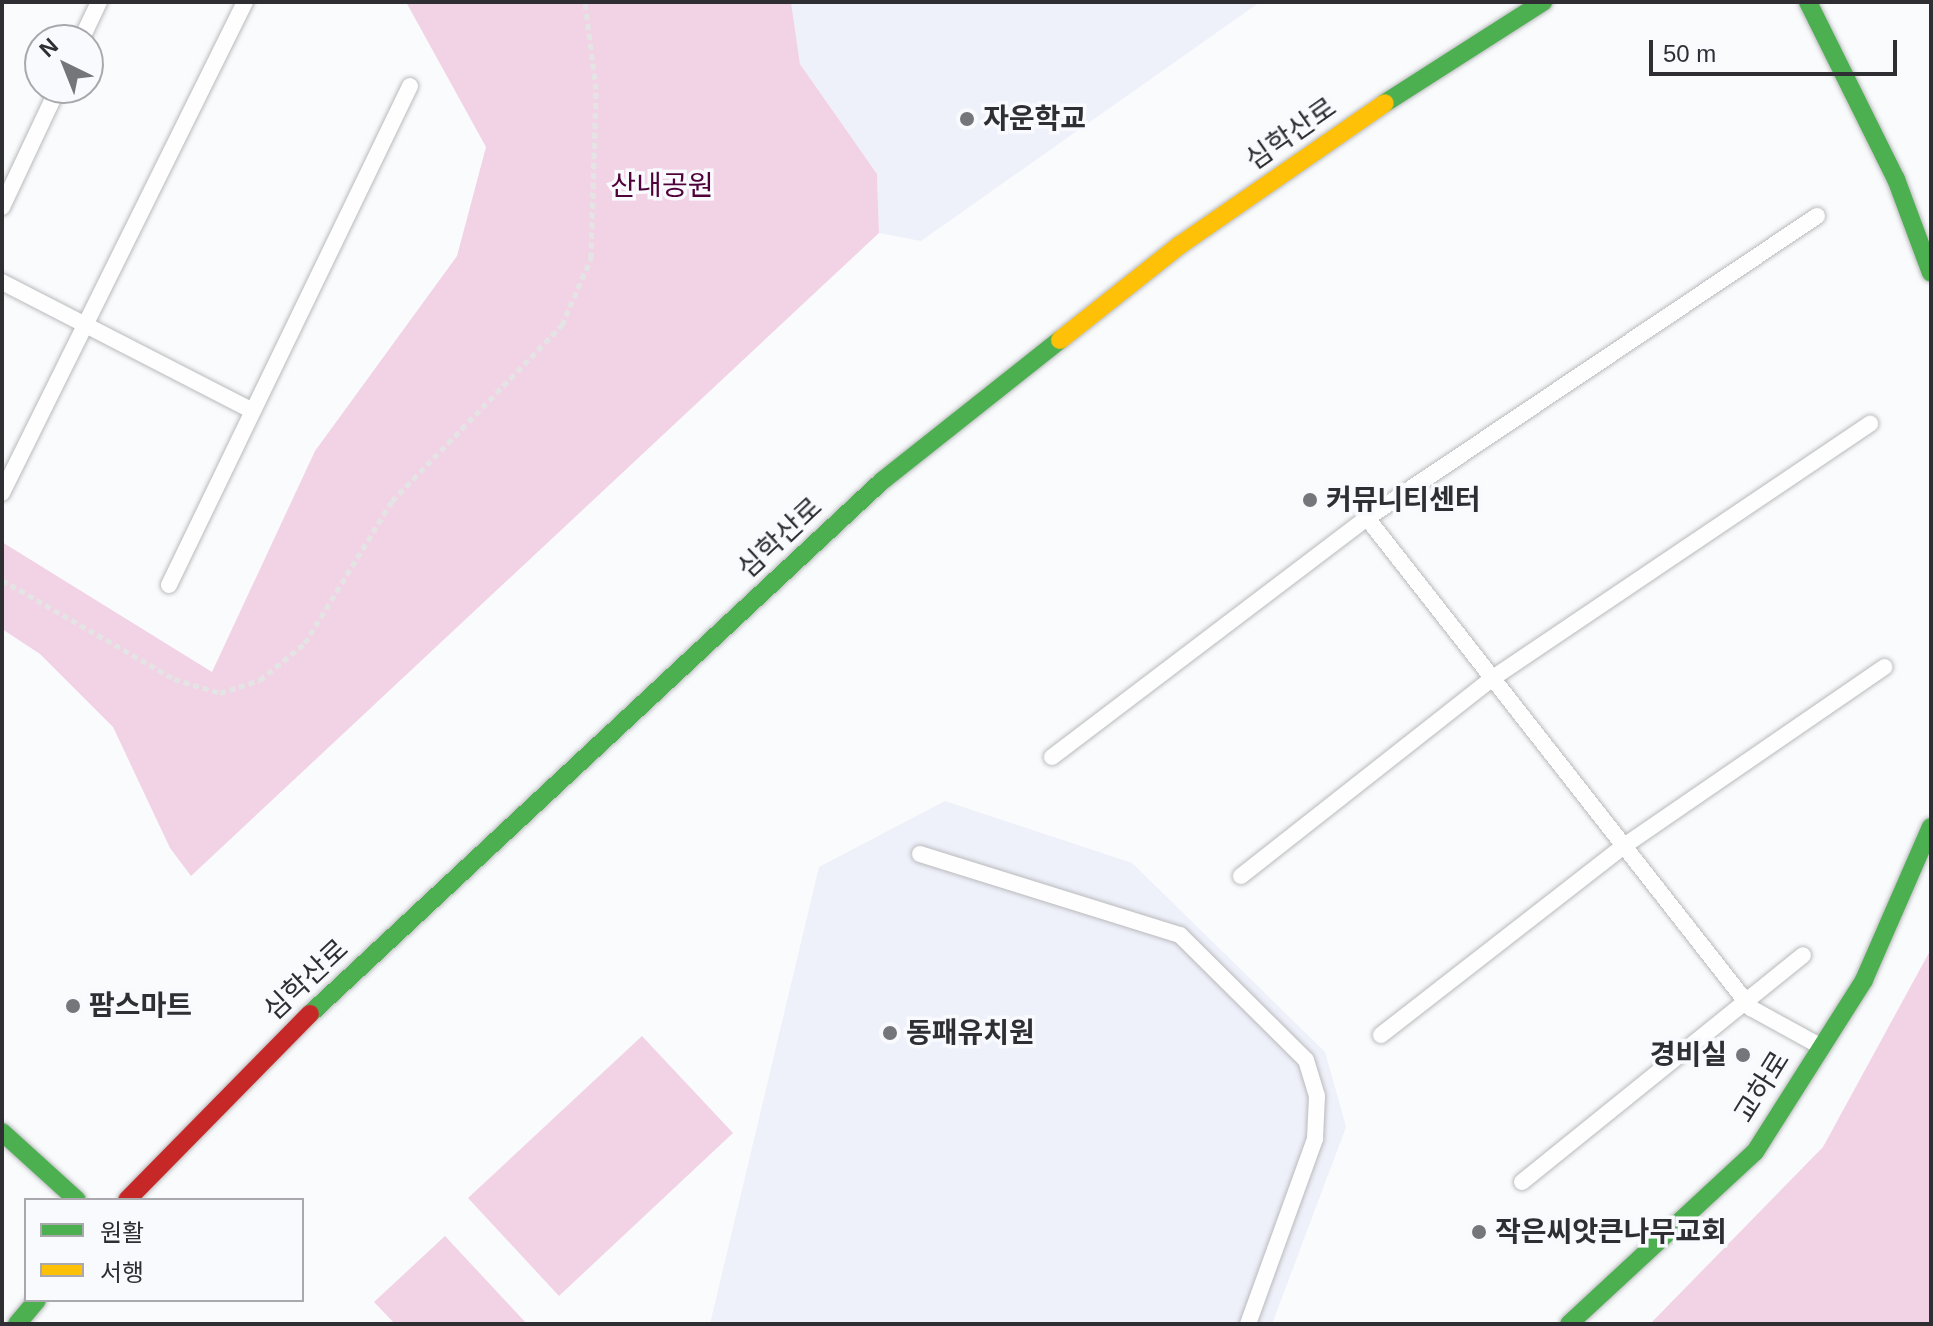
<!DOCTYPE html>
<html>
<head>
<meta charset="utf-8">
<style>
	body { margin:0 }
	#map { position:relative; width:1933px; height:1326px; overflow:hidden; background:#fafbfd; font-family:Arial,"Noto Sans KR",sans-serif }
	div>[style] { position:absolute }
	.built>* { inset:0; background:#eef0fa }
	.green>* { inset:0; background:#f2d3e6 }
	.path>* { height:5px; margin-top:-2.5px; transform-origin:0; background:repeating-linear-gradient(90deg,#e4e4e4 0 6px,transparent 0 10px) }
	.roads { filter:drop-shadow(0 0 2px #b9babc) drop-shadow(0 0 2px #b9babc) }
	.lane>* { height:16px; margin:-8px; padding:0 8px; transform-origin:8px; border-radius:8px; background:#fefeff }
	.fast>* { height:18px; margin:-9px; padding:0 9px; transform-origin:9px; border-radius:9px; background:#4caf50 }
	.slow>* { height:18px; margin:-9px; padding:0 9px; transform-origin:9px; border-radius:9px; background:#ffc107 }
	.jam>* { height:18px; margin:-9px; padding:0 9px; transform-origin:9px; border-radius:9px; background:#c62828 }
	.dots>* { width:22px; height:22px; translate:-50% -50%; box-sizing:border-box; border:4px solid #f9fafe; border-radius:50% }
	span { translate:-50% -50%; white-space:nowrap; text-align:center; line-height:1.15; -webkit-text-stroke:7px #f9fafe; paint-order:stroke }
	.poi-label { font-size:28px; color:#2e2e33; font-weight:700 }
	.left { translate:0 -50%; text-align:left }
	.right { translate:-100% -50%; text-align:right }
	.street-label { font-size:28px; color:#2e2e33 }
	.park-label { font-size:28px; color:#4f023a }
	.frame { position:absolute; inset:0; border:4px solid #2e2e33; pointer-events:none }
	.legend { position:absolute; left:24px; top:1198px; width:280px; height:104px; box-sizing:border-box; background:#f9fafe; border:2px solid #a8a8ad; margin:0; padding:10px 14px; list-style:none; font-size:24px; color:#2e2e33 }
	.legend li { display:flex; align-items:center; gap:16px; height:40px }
	.legend b { width:40px; border:2px solid #a8a8ad }
	.north { position:absolute; left:24px; top:24px; width:80px; height:80px; box-sizing:border-box; background:#f9fafe; border:2px solid #a8a8ad; border-radius:50%; rotate:317deg; font-size:22px; font-weight:700; line-height:32px; text-align:center; color:#2e2e33 }
	.north::after { content:''; display:block; margin:auto; width:28px; height:36px; background:#75767a; clip-path:polygon(50% 0,100% 100%,50% 72%,0 100%) }
	.scale { position:absolute; left:1649px; top:40px; width:248px; height:36px; box-sizing:border-box; border:4px solid #2e2e33; border-top:0; padding-left:10px; font-size:24px; line-height:28px; white-space:nowrap; color:#2e2e33; -webkit-text-stroke:6px #f9fafe; paint-order:stroke }
</style>
</head>
<body>
<div id="map">
	<div class="built">
		<div style="clip-path:polygon(791px 2px,1260px 2px,921px 241px,879px 233px,877px 174px,800px 64px)"></div>
		<div style="clip-path:polygon(945px 801px,1132px 863px,1325px 1052px,1346px 1127px,1272px 1324px,710px 1324px,819px 867px)"></div>
	</div>
	<div class="green">
		<div style="clip-path:polygon(406px 2px,791px 2px,800px 64px,877px 174px,879px 233px,191px 876px,170px 848px,113px 727px,40px 654px,2px 629px,2px 542px,212px 672px,315px 451px,457px 256px,486px 147px)"></div>
		<div style="clip-path:polygon(1931px 949px,1931px 1324px,1650px 1324px,1823px 1147px)"></div>
		<div style="clip-path:polygon(642px 1036px,733px 1133px,559px 1296px,468px 1198px)"></div>
		<div style="clip-path:polygon(445px 1236px,527px 1324px,395px 1324px,374px 1302px)"></div>
	</div>
	<div class="path">
		<div style="left:2px;top:580px;width:198px;rotate:29.9deg"></div>
		<div style="left:174px;top:679px;width:48px;rotate:16.9deg"></div>
		<div style="left:220px;top:693px;width:42px;rotate:-18deg"></div>
		<div style="left:260px;top:680px;width:58px;rotate:-39.4deg"></div>
		<div style="left:305px;top:643px;width:167px;rotate:-58.5deg"></div>
		<div style="left:392px;top:501px;width:245px;rotate:-46deg"></div>
		<div style="left:562px;top:325px;width:73px;rotate:-66.6deg"></div>
		<div style="left:591px;top:258px;width:169px;rotate:-88.3deg"></div>
		<div style="left:596px;top:89px;width:88px;rotate:-97.2deg"></div>
	</div>
	<div class="roads">
		<div class="lane">
			<div style="left:81px;top:40px;width:42px;rotate:-64.7deg"></div>
			<div style="left:2px;top:207px;width:132px;rotate:-64.8deg"></div>
			<div style="left:2px;top:282px;width:282px;rotate:27.2deg"></div>
			<div style="left:2px;top:493px;width:548px;rotate:-63.67deg"></div>
			<div style="left:1367px;top:518px;width:623px;rotate:51.92deg"></div>
			<div style="left:1751px;top:1008px;width:79px;rotate:28.8deg"></div>
			<div style="left:169px;top:585px;width:554px;rotate:-64.22deg"></div>
			<div style="left:1052px;top:757px;width:395px;rotate:-37.2deg"></div>
			<div style="left:1367px;top:518px;width:542px;rotate:-33.87deg"></div>
			<div style="left:920px;top:854px;width:272px;rotate:17.3deg"></div>
			<div style="left:1180px;top:935px;width:177px;rotate:44.8deg"></div>
			<div style="left:1306px;top:1060px;width:38px;rotate:73deg"></div>
			<div style="left:1317px;top:1096px;width:43px;rotate:92.7deg"></div>
			<div style="left:1315px;top:1139px;width:197px;rotate:109.9deg"></div>
			<div style="left:1241px;top:876px;width:320px;rotate:-38.2deg"></div>
			<div style="left:1493px;top:678px;width:455px;rotate:-34deg"></div>
			<div style="left:1381px;top:1035px;width:308px;rotate:-37.9deg"></div>
			<div style="left:1624px;top:846px;width:316px;rotate:-34.5deg"></div>
			<div style="left:1522px;top:1182px;width:361px;rotate:-38.9deg"></div>
		</div>
		<div class="fast">
			<div style="left:1808px;top:2px;width:198px;rotate:63.6deg"></div>
			<div style="left:1896px;top:179px;width:100px;rotate:69.6deg"></div>
			<div style="left:1385px;top:103px;width:188px;rotate:-32.6deg"></div>
			<div style="left:310px;top:1014px;width:782px;rotate:-42.98deg"></div>
			<div style="left:882px;top:481px;width:227px;rotate:-38.4deg"></div>
			<div style="left:2px;top:1132px;width:101px;rotate:42.2deg"></div>
			<div style="left:17px;top:1324px;width:31px;rotate:-50deg"></div>
			<div style="left:1569px;top:1324px;width:253px;rotate:-42.8deg"></div>
			<div style="left:1755px;top:1152px;width:204px;rotate:-57.6deg"></div>
			<div style="left:1864px;top:980px;width:167px;rotate:-66.4deg"></div>
		</div>
		<div class="slow">
			<div style="left:1060px;top:340px;width:153px;rotate:-38.4deg"></div>
			<div style="left:1180px;top:245px;width:249px;rotate:-34.7deg"></div>
		</div>
		<div class="jam">
			<div style="left:127px;top:1200px;width:261px;rotate:-45.5deg"></div>
		</div>
	</div>
	<div class="dots">
		<div style="left:967px;top:119px;background:#75767a"></div>
		<div style="left:1310px;top:500px;background:#75767a"></div>
		<div style="left:73px;top:1006px;background:#75767a"></div>
		<div style="left:890px;top:1033px;background:#75767a"></div>
		<div style="left:1743px;top:1055px;background:#75767a"></div>
		<div style="left:1479px;top:1232px;background:#75767a"></div>
	</div>
	<div class="poi-label">
		<span class="left" style="left:983px;top:119px">자운학교</span>
		<span class="left" style="left:1326px;top:500px">커뮤니티센터</span>
		<span class="left" style="left:89px;top:1006px">팜스마트</span>
		<span class="left" style="left:906px;top:1033px">동패유치원</span>
		<span class="right" style="left:1727px;top:1055px">경비실</span>
		<span class="left" style="left:1495px;top:1232px">작은씨앗큰나무교회</span>
	</div>
	<div class="street-label">
		<span style="left:1291px;top:134px;rotate:-35deg">심학산로</span>
		<span style="left:780px;top:538px;rotate:-43deg">심학산로</span>
		<span style="left:306px;top:980px;rotate:-43deg">심학산로</span>
		<span style="left:1762px;top:1087px;rotate:-58deg">교하로</span>
	</div>
	<div class="park-label">
		<span style="left:662px;top:186px">산내공원</span>
	</div>
	<div class="frame"></div>
	<ul class="legend">
	<li><b style="height:10px;background:#4caf50"></b>원활</li>
	<li><b style="height:10px;background:#ffc107"></b>서행</li>
	</ul>
	<div class="north">N</div>
	<div class="scale">50 m</div>
</div>
</body>
</html>
